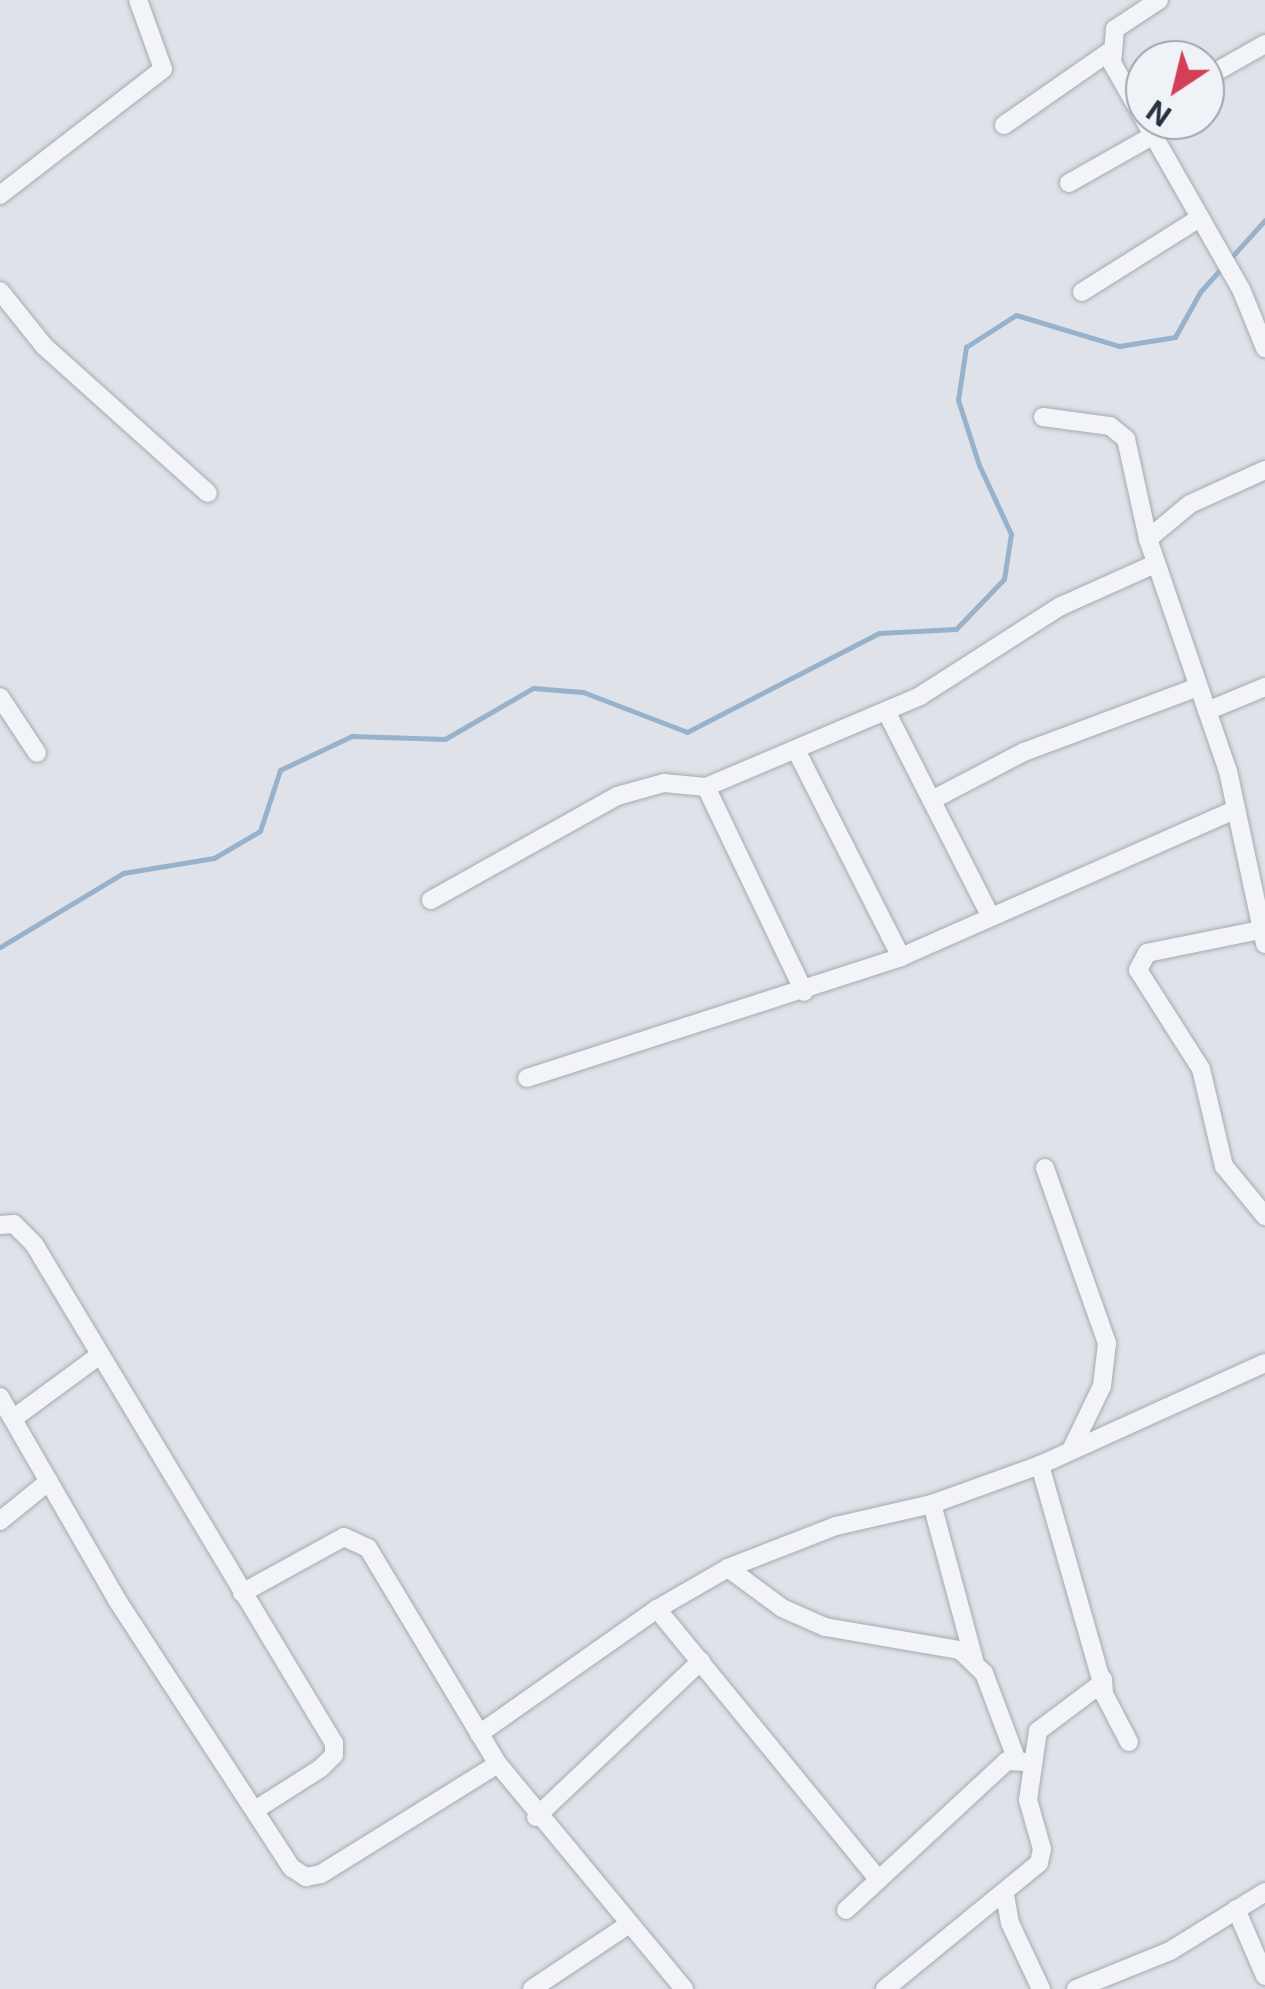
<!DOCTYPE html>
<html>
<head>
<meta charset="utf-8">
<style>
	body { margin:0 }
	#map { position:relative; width:1265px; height:1989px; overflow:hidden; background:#dfe3e9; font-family:Inter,sans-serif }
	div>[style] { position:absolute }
	.stream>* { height:5px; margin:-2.5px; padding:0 2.5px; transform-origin:2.5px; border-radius:2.5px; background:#98b2cb }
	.roads { filter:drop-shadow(0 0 2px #a4aab3) drop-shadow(0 0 2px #a4aab3) }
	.minor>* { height:18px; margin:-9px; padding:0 9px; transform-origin:9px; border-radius:9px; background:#f2f4f7 }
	span { translate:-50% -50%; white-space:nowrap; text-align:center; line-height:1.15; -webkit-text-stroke:10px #eff2f7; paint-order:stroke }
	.north { position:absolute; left:1125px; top:40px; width:100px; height:100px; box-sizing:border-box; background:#eff2f7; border:2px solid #9fa5ae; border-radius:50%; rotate:215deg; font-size:28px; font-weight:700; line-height:40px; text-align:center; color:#273141 }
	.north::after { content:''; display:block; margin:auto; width:35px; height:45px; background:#d53e57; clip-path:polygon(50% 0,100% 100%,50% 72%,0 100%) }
</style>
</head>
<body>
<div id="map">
	<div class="stream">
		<div style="left:0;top:947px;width:144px;rotate:-31deg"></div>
		<div style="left:123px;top:873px;width:92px;rotate:-9.4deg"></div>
		<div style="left:214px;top:858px;width:53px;rotate:-30.4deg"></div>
		<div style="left:260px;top:831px;width:64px;rotate:-71.8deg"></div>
		<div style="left:280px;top:770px;width:80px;rotate:-25.3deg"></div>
		<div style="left:352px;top:736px;width:93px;rotate:1.8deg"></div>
		<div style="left:445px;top:739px;width:102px;rotate:-30.1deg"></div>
		<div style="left:533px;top:688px;width:50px;rotate:4.6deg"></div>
		<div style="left:583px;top:692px;width:111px;rotate:21deg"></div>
		<div style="left:687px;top:732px;width:216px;rotate:-27.3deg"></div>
		<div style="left:879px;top:633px;width:77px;rotate:-3deg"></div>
		<div style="left:956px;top:629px;width:69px;rotate:-46.2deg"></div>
		<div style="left:1004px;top:579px;width:46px;rotate:-81.2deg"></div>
		<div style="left:1011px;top:534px;width:76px;rotate:-114.9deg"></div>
		<div style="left:979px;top:465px;width:68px;rotate:-107.9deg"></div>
		<div style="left:958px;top:400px;width:54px;rotate:-81.4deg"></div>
		<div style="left:966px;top:347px;width:59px;rotate:-32.6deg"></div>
		<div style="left:1016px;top:315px;width:108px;rotate:16.8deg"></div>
		<div style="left:1119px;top:346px;width:57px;rotate:-9.1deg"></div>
		<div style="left:1175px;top:337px;width:51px;rotate:-60.9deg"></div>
		<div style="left:1200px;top:292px;width:97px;rotate:-47.9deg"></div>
	</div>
	<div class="roads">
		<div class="minor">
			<div style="left:1159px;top:0;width:53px;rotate:146.6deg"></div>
			<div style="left:1115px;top:29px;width:34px;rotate:95deg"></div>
			<div style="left:1112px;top:63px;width:260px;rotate:60.3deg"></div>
			<div style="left:1241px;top:289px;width:64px;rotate:67.9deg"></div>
			<div style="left:1205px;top:78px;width:69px;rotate:-29.5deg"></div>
			<div style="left:1004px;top:125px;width:128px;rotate:-34.8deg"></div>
			<div style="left:1069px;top:183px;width:95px;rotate:-29.5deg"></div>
			<div style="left:0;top:195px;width:206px;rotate:-37.7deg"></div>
			<div style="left:163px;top:69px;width:73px;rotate:-109.9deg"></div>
			<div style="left:0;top:291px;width:70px;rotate:51.3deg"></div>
			<div style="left:44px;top:346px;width:220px;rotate:41.9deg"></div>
			<div style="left:1082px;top:292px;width:137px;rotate:-32.2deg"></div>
			<div style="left:1043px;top:417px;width:68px;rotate:7.7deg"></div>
			<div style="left:1110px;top:426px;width:21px;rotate:39deg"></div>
			<div style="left:1126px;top:439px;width:102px;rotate:77.6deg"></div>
			<div style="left:1265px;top:470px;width:82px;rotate:155.6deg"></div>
			<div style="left:1190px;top:504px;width:55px;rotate:140.2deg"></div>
			<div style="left:1148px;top:539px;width:245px;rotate:71deg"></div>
			<div style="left:1228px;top:771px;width:177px;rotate:77.9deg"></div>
			<div style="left:0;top:697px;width:67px;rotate:56.5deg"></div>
			<div style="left:886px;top:711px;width:231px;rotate:63deg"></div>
			<div style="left:1207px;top:711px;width:63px;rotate:-22.5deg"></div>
			<div style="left:796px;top:750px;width:232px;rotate:63.1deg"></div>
			<div style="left:706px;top:787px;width:227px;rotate:64.4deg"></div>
			<div style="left:932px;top:800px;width:104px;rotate:-27.6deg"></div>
			<div style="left:1024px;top:752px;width:186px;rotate:-20.5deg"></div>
			<div style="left:431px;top:900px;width:213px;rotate:-29.2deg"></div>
			<div style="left:617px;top:796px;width:49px;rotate:-15.5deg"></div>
			<div style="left:664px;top:783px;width:42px;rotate:5.4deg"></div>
			<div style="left:706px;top:787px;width:233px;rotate:-23deg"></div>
			<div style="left:920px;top:696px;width:167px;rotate:-32.6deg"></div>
			<div style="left:1061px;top:606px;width:103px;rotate:-24.1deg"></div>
			<div style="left:1260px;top:930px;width:115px;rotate:168.5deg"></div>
			<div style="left:1147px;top:953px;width:19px;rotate:118deg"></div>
			<div style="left:1138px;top:970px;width:117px;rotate:57.5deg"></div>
			<div style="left:1201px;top:1069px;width:100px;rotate:76.7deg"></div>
			<div style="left:1224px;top:1166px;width:65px;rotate:50.6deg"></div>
			<div style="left:527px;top:1078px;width:393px;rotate:-17.9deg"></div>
			<div style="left:901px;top:957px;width:366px;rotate:-23.8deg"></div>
			<div style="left:1045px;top:1168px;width:186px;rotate:70.5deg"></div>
			<div style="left:1107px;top:1343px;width:43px;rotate:96.6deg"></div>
			<div style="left:1102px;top:1386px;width:69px;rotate:115.8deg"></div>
			<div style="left:0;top:1225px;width:14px;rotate:-4deg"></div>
			<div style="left:14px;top:1224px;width:28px;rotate:45deg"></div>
			<div style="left:34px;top:1244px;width:582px;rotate:58.99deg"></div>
			<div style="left:334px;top:1743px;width:12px;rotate:90deg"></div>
			<div style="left:334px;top:1755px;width:18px;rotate:135deg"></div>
			<div style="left:321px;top:1768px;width:78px;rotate:147.5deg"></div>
			<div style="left:0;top:1397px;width:234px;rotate:60deg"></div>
			<div style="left:117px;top:1600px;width:320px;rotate:56.9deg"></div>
			<div style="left:292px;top:1868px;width:17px;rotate:33deg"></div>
			<div style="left:306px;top:1877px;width:15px;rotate:-11deg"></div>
			<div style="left:321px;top:1874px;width:208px;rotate:-31.9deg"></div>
			<div style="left:14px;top:1418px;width:103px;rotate:-36.3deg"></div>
			<div style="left:932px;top:1504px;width:162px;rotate:74.9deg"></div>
			<div style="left:0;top:1521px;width:63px;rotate:-39.2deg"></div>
			<div style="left:728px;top:1568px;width:67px;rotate:36.5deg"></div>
			<div style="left:782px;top:1608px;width:47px;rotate:23.8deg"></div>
			<div style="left:825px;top:1627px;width:137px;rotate:9.7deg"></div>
			<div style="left:960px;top:1650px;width:33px;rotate:44deg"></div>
			<div style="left:984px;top:1673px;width:91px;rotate:69.4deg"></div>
			<div style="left:242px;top:1593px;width:116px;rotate:-28.8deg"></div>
			<div style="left:344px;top:1537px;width:26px;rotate:25deg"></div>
			<div style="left:368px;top:1548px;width:252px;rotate:59deg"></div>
			<div style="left:498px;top:1764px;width:292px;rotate:50.4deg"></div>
			<div style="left:657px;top:1609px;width:350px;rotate:50.7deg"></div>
			<div style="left:1103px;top:1679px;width:15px;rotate:86deg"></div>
			<div style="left:1104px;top:1694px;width:54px;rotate:62.5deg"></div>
			<div style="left:479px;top:1734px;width:218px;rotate:-35.1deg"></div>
			<div style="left:657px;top:1609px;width:82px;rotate:-30deg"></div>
			<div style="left:728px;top:1568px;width:116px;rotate:-21.3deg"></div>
			<div style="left:836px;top:1526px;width:98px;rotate:-12.9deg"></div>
			<div style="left:932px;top:1504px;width:115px;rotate:-19.9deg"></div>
			<div style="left:1040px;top:1465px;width:247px;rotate:-24.4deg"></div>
			<div style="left:536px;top:1817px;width:227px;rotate:-43.4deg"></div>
			<div style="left:1005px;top:1895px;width:28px;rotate:80deg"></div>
			<div style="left:1010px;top:1923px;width:73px;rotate:64.8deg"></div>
			<div style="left:1236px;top:1909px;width:73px;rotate:66.6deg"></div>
			<div style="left:846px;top:1910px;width:219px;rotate:-42.8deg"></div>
			<div style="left:1007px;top:1761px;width:18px;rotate:3deg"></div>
			<div style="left:532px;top:1989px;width:117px;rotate:-33.8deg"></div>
			<div style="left:885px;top:1989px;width:199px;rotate:-39.3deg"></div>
			<div style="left:1039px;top:1863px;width:14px;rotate:-78deg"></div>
			<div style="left:1042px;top:1849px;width:51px;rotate:-105.9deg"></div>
			<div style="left:1028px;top:1800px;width:70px;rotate:-81.8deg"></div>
			<div style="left:1038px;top:1731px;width:80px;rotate:-36.9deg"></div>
			<div style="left:1102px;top:1683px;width:227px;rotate:-105.9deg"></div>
			<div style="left:1076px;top:1989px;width:101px;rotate:-22deg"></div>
			<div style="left:1170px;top:1951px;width:112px;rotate:-31.8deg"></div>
		</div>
	</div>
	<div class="north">N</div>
</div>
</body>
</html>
